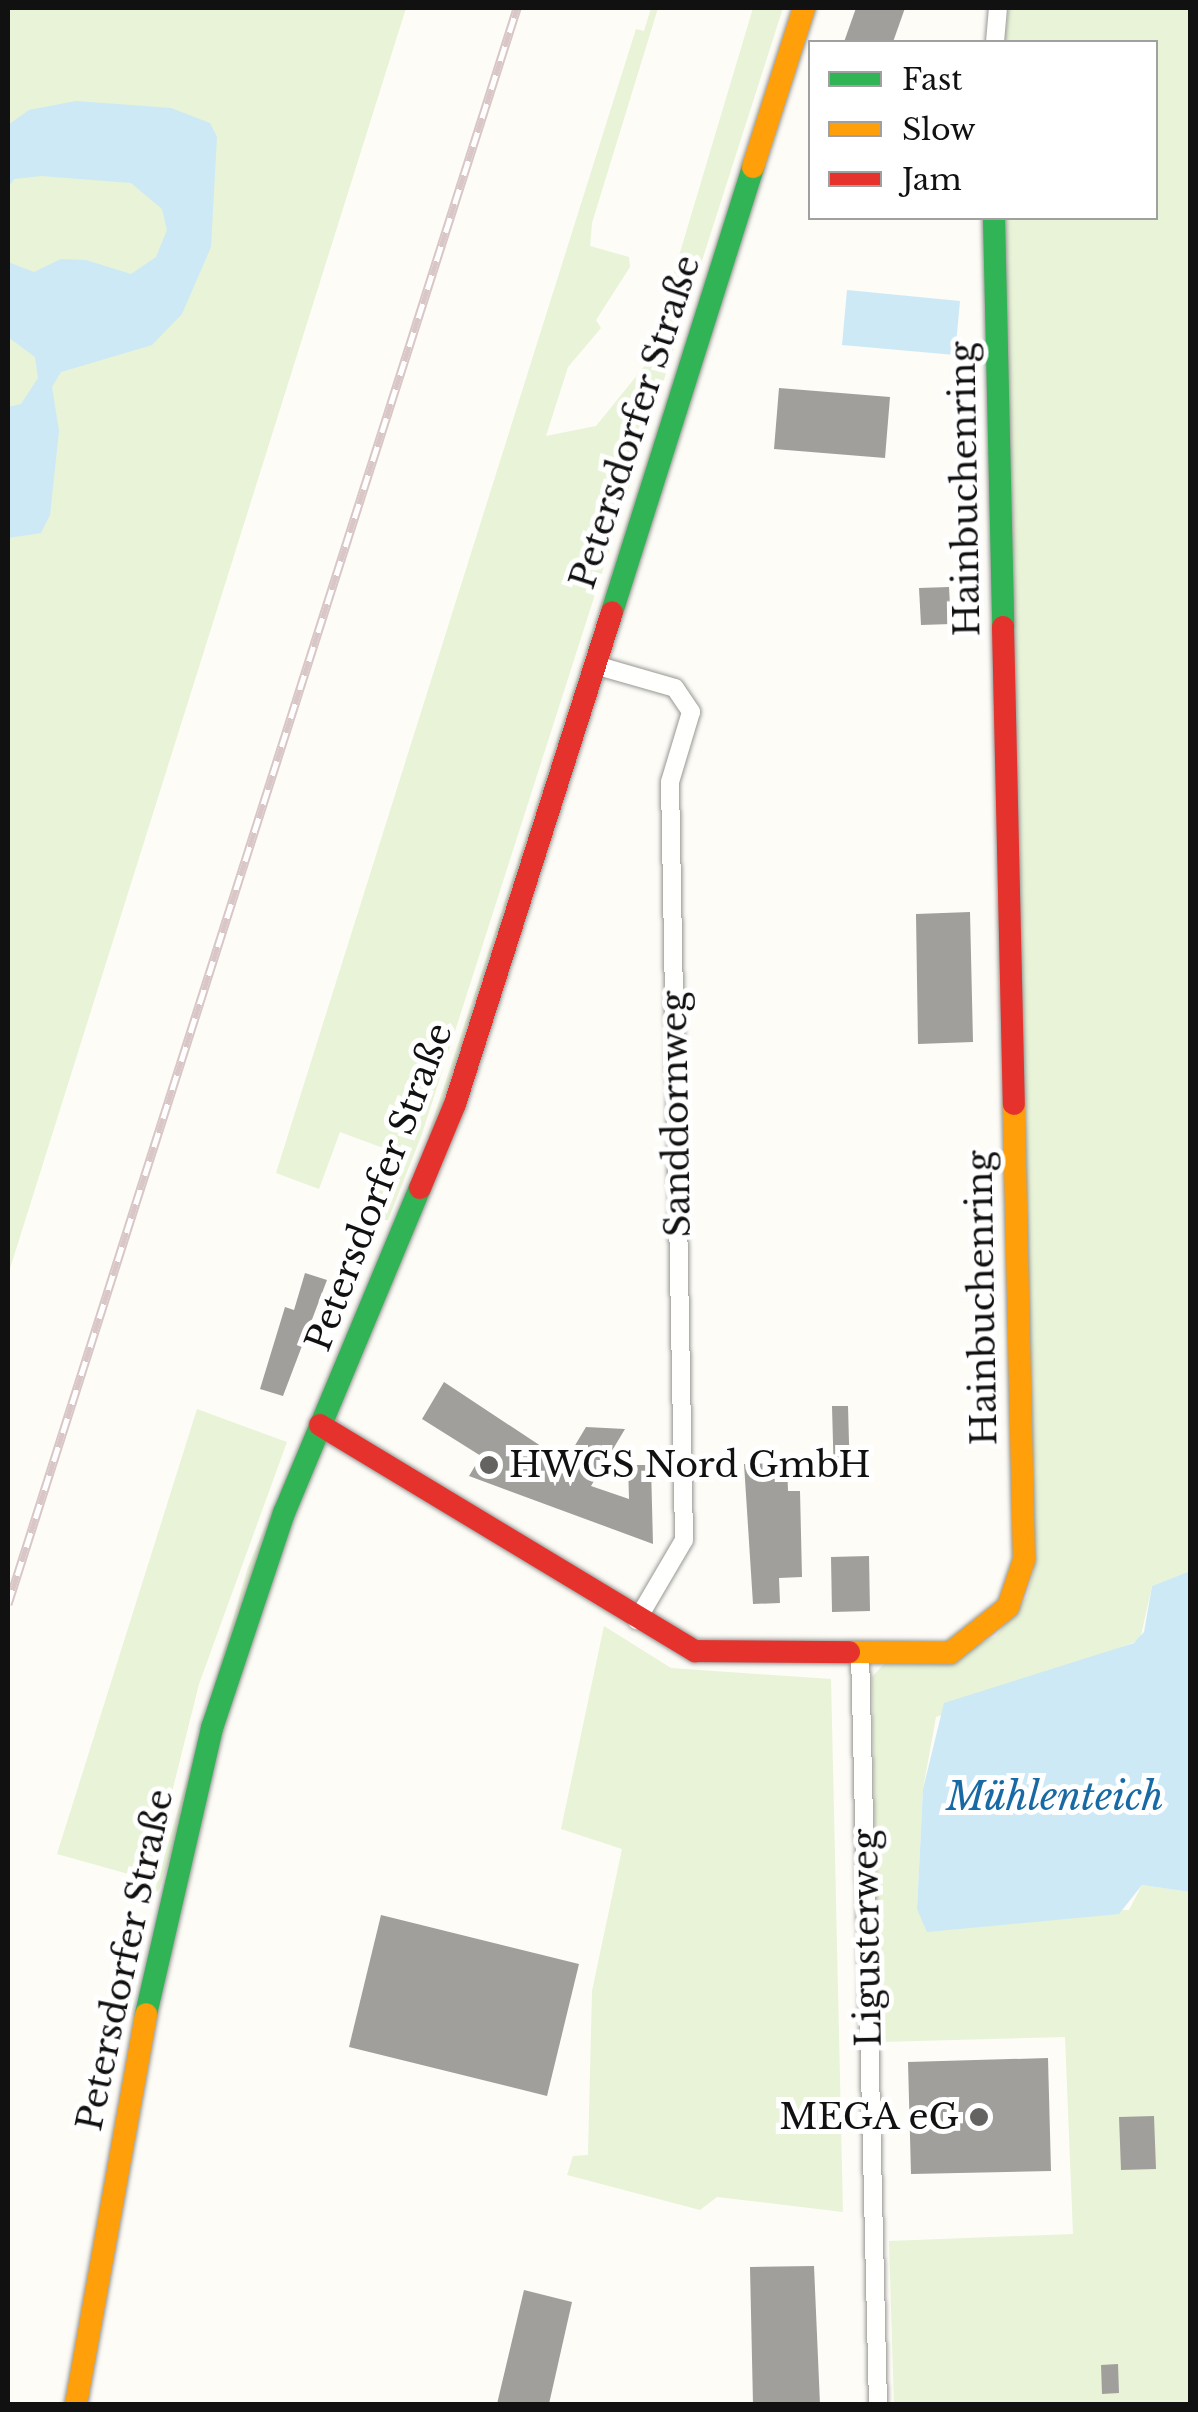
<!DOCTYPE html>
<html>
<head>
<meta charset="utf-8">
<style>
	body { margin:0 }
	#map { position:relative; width:1198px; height:2412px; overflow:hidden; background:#fdfcf7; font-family:"Libre Baskerville",serif }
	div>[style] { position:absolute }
	.green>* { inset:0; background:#e8f3d7 }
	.water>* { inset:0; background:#cde9f6 }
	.building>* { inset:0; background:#a19f9c }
	.roads { filter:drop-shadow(0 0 2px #979795) drop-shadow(0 0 2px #979795) }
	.street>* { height:18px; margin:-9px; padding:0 9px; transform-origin:9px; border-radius:9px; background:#fffffe }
	.fast>* { height:22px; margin:-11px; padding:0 11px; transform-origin:11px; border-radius:11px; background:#30b455 }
	.slow>* { height:22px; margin:-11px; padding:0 11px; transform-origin:11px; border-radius:11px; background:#ff9f0a }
	.jam>* { height:22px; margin:-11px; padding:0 11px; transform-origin:11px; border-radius:11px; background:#e5322d }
	.rail>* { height:9px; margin-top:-4.5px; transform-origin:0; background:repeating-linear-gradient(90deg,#fff 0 15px,#d9c6c7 0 30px); box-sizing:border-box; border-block:2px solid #d9c6c7 }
	.dots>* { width:28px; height:28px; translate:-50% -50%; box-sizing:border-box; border:5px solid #fff; border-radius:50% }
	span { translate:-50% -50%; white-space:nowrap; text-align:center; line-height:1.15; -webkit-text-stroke:10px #fff; paint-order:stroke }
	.street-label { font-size:35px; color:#111 }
	.poi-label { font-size:35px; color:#111 }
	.left { translate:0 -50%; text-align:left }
	.right { translate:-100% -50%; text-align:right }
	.water-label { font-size:38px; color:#186aa5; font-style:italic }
	.frame { position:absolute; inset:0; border:10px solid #111; pointer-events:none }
	.legend { position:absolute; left:808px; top:40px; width:350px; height:180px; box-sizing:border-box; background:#fff; border:2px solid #a0a0a0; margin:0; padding:12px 18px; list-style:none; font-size:30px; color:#111 }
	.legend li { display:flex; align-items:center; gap:20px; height:50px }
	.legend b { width:50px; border:2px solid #a0a0a0 }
</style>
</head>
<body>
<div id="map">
	<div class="green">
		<div style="clip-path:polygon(8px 8px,406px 8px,8px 1275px)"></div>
		<div style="clip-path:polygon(651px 8px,658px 8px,592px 223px,590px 246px,629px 257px,630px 267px,596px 320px,601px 328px,568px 367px,546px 436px,596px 426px,647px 363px,753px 8px,783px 8px,422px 1134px,388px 1220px,381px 1220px,368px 1209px,386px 1149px,340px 1132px,319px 1189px,276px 1173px,636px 29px,644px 31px)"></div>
		<div style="clip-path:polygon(1009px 8px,1190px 8px,1190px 1571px,1152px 1586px,1140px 1640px,936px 1717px,923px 1789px,917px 1909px,1129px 1910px,1142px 1885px,1190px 1892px,1190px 2404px,894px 2404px,889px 2241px,1073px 2234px,1065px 2037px,879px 2042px,872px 1677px,885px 1663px,951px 1658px,996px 1636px,1027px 1597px,1034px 1568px,1003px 218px,1156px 218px,1156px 42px,1004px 42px)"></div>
		<div style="clip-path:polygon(773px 67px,432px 1139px,427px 1138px,529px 829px)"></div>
		<div style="clip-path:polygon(342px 1346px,159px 1890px,154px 1893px,248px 1567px)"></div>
		<div style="clip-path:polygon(197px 1409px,287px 1442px,199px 1684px,150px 1880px,57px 1854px)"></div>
		<div style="clip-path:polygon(604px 1626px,671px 1668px,831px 1679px,843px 2212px,717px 2197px,700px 2210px,567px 2175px,573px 2156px,588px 2155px,592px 1991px,622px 1849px,561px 1829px)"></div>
	</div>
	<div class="water">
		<div style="clip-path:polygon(76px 101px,171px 108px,210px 123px,217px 137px,211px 247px,182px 314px,152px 345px,61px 372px,52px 387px,59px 431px,50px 515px,41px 533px,8px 538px,8px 407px,21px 404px,38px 378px,35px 357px,8px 337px,8px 262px,34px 272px,61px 259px,86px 260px,131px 274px,156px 257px,167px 230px,162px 209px,131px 183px,41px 176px,14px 179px,8px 188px,8px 125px,29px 110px)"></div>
		<div style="clip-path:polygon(847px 290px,960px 301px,955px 355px,842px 345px)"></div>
		<div style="clip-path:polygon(1190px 1571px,1190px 1892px,1142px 1885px,1119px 1914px,927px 1932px,917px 1909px,923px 1789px,944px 1703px,1134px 1643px,1144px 1632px,1152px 1586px)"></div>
	</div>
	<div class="building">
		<div style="clip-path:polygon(856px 8px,905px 8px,893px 42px,844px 42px)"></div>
		<div style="clip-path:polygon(779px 388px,890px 397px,885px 458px,774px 449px)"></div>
		<div style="clip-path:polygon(949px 587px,951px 624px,921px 625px,919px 588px)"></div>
		<div style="clip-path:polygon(970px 912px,973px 1042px,918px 1044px,916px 914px)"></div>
		<div style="clip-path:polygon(305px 1273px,327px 1280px,283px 1396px,260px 1389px,285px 1307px,294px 1310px)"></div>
		<div style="clip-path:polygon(444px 1382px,565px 1462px,586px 1427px,625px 1429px,591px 1486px,629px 1499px,628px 1465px,651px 1465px,653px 1544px,469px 1476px,481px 1456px,422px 1419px)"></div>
		<div style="clip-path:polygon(832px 1406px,848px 1406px,850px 1479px,834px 1480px)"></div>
		<div style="clip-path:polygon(787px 1463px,788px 1491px,800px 1491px,802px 1577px,779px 1578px,780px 1603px,753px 1604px,744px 1464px)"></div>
		<div style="clip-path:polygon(869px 1556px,870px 1611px,832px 1612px,831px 1557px)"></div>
		<div style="clip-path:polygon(381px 1915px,579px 1964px,547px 2096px,349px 2047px)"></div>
		<div style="clip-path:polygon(1048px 2058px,1051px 2171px,911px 2174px,908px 2062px)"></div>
		<div style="clip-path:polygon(1154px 2116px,1156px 2169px,1121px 2170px,1119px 2117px)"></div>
		<div style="clip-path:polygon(814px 2266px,820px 2404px,753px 2404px,750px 2267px)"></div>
		<div style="clip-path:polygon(524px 2290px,572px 2302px,549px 2404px,497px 2404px)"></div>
		<div style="clip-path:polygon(1118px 2364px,1119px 2393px,1102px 2394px,1101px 2365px)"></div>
	</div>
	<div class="roads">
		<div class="street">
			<div style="left:995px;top:42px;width:34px;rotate:-85deg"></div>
			<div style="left:595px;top:665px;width:83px;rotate:16deg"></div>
			<div style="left:675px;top:688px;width:29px;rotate:56deg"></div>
			<div style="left:691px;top:712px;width:73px;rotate:106.7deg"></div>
			<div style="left:670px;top:782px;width:758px;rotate:88.94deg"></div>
			<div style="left:684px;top:1540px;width:93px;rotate:120.4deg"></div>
			<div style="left:860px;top:1652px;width:752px;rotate:88.63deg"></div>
		</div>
		<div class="fast">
			<div style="left:994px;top:218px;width:409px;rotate:88.7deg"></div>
			<div style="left:612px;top:612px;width:467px;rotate:-72.4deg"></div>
			<div style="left:146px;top:2014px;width:294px;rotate:-77deg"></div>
			<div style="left:212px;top:1728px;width:227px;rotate:-71.5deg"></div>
			<div style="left:284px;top:1513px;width:352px;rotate:-67.3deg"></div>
		</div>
		<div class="slow">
			<div style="left:753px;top:167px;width:167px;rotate:-72.2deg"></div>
			<div style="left:849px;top:1652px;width:101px;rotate:0.6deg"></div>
			<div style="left:950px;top:1653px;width:74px;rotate:-38.4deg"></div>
			<div style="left:1008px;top:1607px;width:50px;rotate:-71.2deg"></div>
			<div style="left:1024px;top:1560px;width:456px;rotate:-91.3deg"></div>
			<div style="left:76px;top:2404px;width:396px;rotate:-79.8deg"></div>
		</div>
		<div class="jam">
			<div style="left:1003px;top:627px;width:477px;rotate:88.7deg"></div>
			<div style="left:420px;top:1188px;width:91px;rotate:-67.4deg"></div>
			<div style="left:455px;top:1104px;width:516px;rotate:-72.3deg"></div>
			<div style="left:320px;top:1425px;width:438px;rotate:31.1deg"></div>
			<div style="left:695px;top:1651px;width:154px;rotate:0.4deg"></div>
		</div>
	</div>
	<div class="rail">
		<div style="left:8px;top:1604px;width:1675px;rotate:-72.31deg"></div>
	</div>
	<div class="dots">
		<div style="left:489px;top:1465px;background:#646362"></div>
		<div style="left:979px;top:2117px;background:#646362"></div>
	</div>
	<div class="street-label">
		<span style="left:635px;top:422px;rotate:-72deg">Petersdorfer Straße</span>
		<span style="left:965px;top:489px;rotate:-91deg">Hainbuchenring</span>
		<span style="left:676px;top:1114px;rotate:-91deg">Sanddornweg</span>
		<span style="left:379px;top:1187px;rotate:-69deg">Petersdorfer Straße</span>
		<span style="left:982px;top:1298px;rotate:-91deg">Hainbuchenring</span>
		<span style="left:867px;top:1938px;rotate:-91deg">Ligusterweg</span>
		<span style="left:125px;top:1960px;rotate:-78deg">Petersdorfer Straße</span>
	</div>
	<div class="poi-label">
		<span class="left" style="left:509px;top:1465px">HWGS Nord GmbH</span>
		<span class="right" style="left:959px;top:2117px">MEGA eG</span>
	</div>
	<div class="water-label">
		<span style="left:1055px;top:1797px">Mühlenteich</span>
	</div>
	<div class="frame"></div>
	<ul class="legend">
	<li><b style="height:12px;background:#30b455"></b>Fast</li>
	<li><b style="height:12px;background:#ff9f0a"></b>Slow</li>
	<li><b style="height:12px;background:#e5322d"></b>Jam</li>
	</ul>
</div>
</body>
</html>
